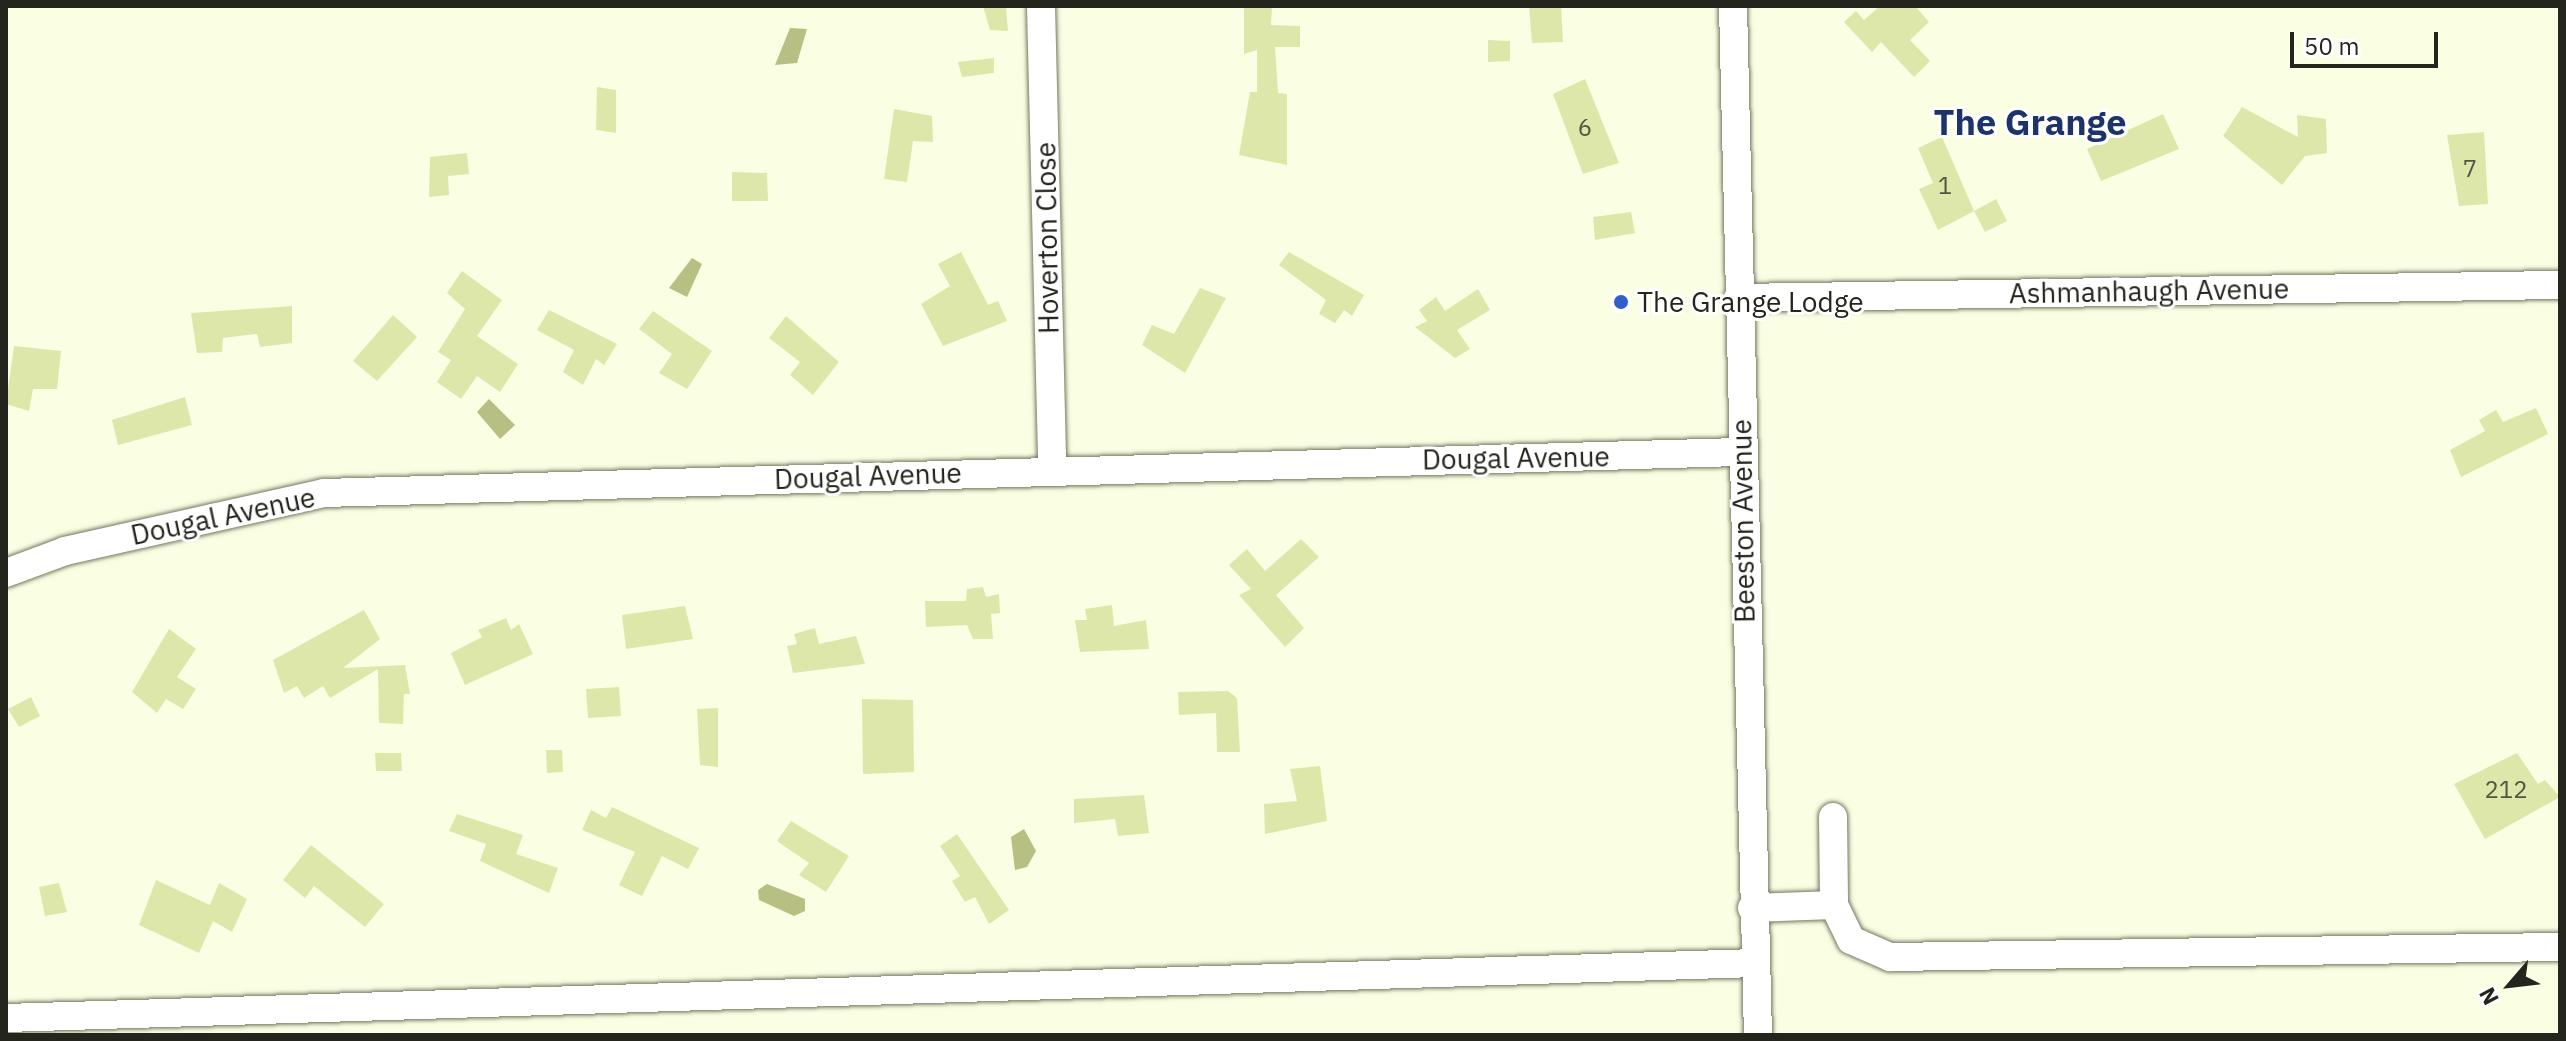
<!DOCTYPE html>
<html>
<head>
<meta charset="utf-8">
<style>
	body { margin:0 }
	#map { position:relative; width:2566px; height:1041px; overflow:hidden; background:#fafee3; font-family:"IBM Plex Sans",sans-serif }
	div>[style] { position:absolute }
	.water>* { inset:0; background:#b7bf83 }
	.building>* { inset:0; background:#dee7aa }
	.roads { filter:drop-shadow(0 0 2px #747860) drop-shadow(0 0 2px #747860) }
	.minor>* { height:28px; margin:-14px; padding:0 14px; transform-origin:14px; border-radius:14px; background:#fff }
	.dots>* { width:22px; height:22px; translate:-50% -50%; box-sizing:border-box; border:4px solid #fff; border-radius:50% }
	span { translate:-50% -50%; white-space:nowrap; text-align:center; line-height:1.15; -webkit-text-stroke:6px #fff; paint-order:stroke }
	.number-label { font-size:24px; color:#525640 }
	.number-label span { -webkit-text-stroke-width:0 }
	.street-label { font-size:28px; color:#24251c }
	.poi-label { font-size:28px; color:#24251c }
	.left { translate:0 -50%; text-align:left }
	.district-label { font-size:36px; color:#1d346a; font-weight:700 }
	.frame { position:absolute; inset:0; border:8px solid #24251c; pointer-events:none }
	.north { position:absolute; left:2470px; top:945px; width:80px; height:80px; -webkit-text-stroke:6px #fff; paint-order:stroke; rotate:242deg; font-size:22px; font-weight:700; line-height:32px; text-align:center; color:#24251c }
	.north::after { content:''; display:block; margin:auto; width:28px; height:36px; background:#24251c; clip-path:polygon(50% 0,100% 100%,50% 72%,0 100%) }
	.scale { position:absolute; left:2290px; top:32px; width:148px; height:36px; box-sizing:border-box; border:4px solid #24251c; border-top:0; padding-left:10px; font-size:24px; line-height:28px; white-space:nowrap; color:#24251c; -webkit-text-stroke:6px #fff; paint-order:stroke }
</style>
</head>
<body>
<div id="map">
	<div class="water">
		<div style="clip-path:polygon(790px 28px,807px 29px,797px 63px,775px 65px)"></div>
		<div style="clip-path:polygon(692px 258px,702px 264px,687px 297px,669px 288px)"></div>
		<div style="clip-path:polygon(489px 399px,515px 425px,500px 439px,477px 412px)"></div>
		<div style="clip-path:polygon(1024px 829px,1036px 851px,1027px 867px,1015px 870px,1011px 837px)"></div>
		<div style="clip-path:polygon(767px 884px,805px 899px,805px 911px,794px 916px,759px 900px,758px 890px)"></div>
	</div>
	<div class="building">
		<div style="clip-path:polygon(983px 6px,1006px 6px,1008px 31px,990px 30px)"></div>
		<div style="clip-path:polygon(1244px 6px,1272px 6px,1271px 25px,1300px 26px,1300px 47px,1275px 47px,1278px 93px,1287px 94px,1287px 165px,1239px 155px,1250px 92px,1257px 92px,1257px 50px,1244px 54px)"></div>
		<div style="clip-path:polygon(1529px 6px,1561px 6px,1563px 42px,1532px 43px)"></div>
		<div style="clip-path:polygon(1880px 6px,1915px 6px,1929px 22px,1910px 40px,1930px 61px,1914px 77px,1881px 42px,1872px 52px,1844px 22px,1856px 11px,1864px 20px)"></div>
		<div style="clip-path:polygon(1488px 40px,1510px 41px,1510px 61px,1488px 62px)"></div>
		<div style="clip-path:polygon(994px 58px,994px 73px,962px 77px,958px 62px)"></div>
		<div style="clip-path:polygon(1585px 79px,1619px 163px,1583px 174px,1553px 94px)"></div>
		<div style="clip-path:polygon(597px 87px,616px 90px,616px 133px,596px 130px)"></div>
		<div style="clip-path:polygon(2242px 107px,2298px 137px,2297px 115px,2326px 119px,2327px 153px,2305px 156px,2282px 185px,2223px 136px)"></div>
		<div style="clip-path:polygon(894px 109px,932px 116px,933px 142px,913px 141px,907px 182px,884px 179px)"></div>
		<div style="clip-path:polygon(2163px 114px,2179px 149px,2101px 181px,2087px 149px)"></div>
		<div style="clip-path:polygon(2484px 132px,2488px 204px,2459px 206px,2447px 135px)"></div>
		<div style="clip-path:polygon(1942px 137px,1974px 211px,1938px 230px,1919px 189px,1933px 183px,1918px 148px)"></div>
		<div style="clip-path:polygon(467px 153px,469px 174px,448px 176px,449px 195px,429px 197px,430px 157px)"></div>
		<div style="clip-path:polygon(732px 172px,767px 173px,768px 201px,732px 201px)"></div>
		<div style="clip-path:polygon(1996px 199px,2007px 221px,1985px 232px,1974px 211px)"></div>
		<div style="clip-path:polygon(1631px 212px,1635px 233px,1595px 240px,1593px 217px)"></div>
		<div style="clip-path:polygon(961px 252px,988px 305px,998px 301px,1007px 321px,943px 346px,921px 304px,950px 286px,938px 264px)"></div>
		<div style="clip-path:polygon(1289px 252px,1364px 295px,1352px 316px,1344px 310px,1335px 323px,1319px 314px,1326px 300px,1279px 265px)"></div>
		<div style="clip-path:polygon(462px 271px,502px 300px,477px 336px,518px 364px,500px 392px,477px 376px,461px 399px,437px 382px,451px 360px,438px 352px,465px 309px,447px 293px)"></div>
		<div style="clip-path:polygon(1200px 288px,1226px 298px,1185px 373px,1142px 345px,1152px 325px,1174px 334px)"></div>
		<div style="clip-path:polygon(1478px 289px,1490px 310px,1457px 330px,1470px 349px,1455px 358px,1415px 327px,1427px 321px,1419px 310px,1436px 297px,1445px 311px)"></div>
		<div style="clip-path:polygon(292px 306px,292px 343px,260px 347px,257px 334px,223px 338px,222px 352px,197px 353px,191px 313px)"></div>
		<div style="clip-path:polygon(549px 310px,617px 344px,604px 365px,596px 359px,583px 385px,563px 372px,574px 350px,537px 330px)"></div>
		<div style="clip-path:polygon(653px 311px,712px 351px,687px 389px,659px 373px,672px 354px,639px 329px)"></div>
		<div style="clip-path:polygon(393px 315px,417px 337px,377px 381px,353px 361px)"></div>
		<div style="clip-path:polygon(786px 316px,839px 362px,813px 395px,790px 375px,800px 362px,769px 338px)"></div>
		<div style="clip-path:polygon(14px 346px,61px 351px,57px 389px,33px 389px,29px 411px,6px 404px)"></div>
		<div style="clip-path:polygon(185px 397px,192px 425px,118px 445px,112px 420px)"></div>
		<div style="clip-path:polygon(2536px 408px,2548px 434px,2461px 477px,2450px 450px,2485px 431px,2479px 420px,2496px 410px,2503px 422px)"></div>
		<div style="clip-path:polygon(1301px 539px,1319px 557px,1276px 595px,1304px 628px,1285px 647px,1239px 595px,1251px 589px,1229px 565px,1247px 549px,1265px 571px)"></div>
		<div style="clip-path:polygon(983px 587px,986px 597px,999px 594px,1000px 613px,991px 614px,993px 639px,973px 639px,967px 625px,926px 627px,925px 601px,966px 601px,967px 589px)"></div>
		<div style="clip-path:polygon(1112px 605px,1114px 626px,1146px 620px,1149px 649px,1080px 652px,1075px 620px,1087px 620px,1085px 609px)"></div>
		<div style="clip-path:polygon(685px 606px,693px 639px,626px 649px,622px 615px)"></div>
		<div style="clip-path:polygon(364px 610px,380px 639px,343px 668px,405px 665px,410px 694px,404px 694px,403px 724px,379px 723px,378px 669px,330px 698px,323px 686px,304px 698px,297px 686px,284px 693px,273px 660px)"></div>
		<div style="clip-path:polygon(506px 618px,511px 630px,519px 624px,533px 654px,465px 685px,451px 653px,482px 637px,478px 630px)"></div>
		<div style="clip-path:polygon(815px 628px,819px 644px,856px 636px,865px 664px,793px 673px,787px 646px,797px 644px,794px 634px)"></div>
		<div style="clip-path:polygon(169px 629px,196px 649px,177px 677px,196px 689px,183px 709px,166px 699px,157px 713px,132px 692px)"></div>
		<div style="clip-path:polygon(619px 687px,621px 716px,588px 718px,586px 689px)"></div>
		<div style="clip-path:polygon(1228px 691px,1237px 698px,1240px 752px,1217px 752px,1216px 713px,1179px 715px,1178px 692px)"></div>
		<div style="clip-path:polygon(31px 697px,40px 716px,19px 727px,8px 709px)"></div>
		<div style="clip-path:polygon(862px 699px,913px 700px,914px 772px,863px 774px)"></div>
		<div style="clip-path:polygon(718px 708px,718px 767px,700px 765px,697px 709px)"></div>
		<div style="clip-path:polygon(546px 750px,562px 750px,563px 772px,547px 773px)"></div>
		<div style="clip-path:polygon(375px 753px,401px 753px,402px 771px,376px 771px)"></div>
		<div style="clip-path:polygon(2517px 753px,2538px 784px,2545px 780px,2560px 797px,2485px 839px,2454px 784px)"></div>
		<div style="clip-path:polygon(1320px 766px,1327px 821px,1265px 834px,1264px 804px,1297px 801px,1290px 769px)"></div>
		<div style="clip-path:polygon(1144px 795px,1149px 833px,1118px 836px,1115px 819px,1074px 823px,1074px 799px)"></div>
		<div style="clip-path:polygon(612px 807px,699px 848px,688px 869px,662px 856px,642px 896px,619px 885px,635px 852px,582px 830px,591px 810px,606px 818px)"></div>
		<div style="clip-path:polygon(457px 814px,523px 835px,516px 854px,558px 868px,549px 893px,480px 861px,486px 844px,449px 831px)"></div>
		<div style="clip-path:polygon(791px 821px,849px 856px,826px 892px,799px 875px,809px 863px,777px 841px)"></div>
		<div style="clip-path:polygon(957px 834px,1009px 910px,989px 924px,975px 897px,965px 902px,952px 881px,960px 876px,940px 846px)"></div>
		<div style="clip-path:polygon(311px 845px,384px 904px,365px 927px,314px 886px,305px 898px,283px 880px)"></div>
		<div style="clip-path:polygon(156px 880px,210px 905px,219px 883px,247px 899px,232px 932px,213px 921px,199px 953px,139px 925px)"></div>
		<div style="clip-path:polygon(59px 883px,67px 912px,45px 916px,39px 887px)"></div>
	</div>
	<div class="roads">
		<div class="minor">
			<div style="left:1041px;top:6px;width:464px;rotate:88.6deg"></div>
			<div style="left:1733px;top:6px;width:1029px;rotate:88.61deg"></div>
			<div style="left:1738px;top:298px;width:822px;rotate:-0.91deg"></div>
			<div style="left:6px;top:573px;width:63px;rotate:-20.4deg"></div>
			<div style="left:65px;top:551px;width:265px;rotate:-12.6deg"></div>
			<div style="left:324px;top:493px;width:1418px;rotate:-1.66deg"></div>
			<div style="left:1833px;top:817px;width:88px;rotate:89.3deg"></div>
			<div style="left:1752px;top:908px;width:82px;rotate:-2.1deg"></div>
			<div style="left:1834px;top:905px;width:39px;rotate:64deg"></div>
			<div style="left:1851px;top:940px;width:43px;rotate:23.6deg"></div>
			<div style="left:1890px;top:957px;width:670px;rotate:-0.86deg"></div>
			<div style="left:6px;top:1018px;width:1750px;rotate:-1.8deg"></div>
		</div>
	</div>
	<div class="dots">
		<div style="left:1621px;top:302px;background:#325ece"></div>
	</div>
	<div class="number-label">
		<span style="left:1585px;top:128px">6</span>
		<span style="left:2470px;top:169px">7</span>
		<span style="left:1945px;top:186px">1</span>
		<span style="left:2506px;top:790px">212</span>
	</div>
	<div class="street-label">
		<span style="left:1047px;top:238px;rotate:-91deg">Hoverton Close</span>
		<span style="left:2149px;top:291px;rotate:-1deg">Ashmanhaugh Avenue</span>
		<span style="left:1516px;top:458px;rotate:-1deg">Dougal Avenue</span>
		<span style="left:868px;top:476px;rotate:-2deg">Dougal Avenue</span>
		<span style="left:223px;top:516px;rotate:-12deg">Dougal Avenue</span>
		<span style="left:1743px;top:521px;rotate:-91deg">Beeston Avenue</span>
	</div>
	<div class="poi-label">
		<span class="left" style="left:1637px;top:302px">The Grange Lodge</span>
	</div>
	<div class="district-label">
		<span style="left:2030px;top:122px">The Grange</span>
	</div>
	<div class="frame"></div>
	<div class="north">N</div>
	<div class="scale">50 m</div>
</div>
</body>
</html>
